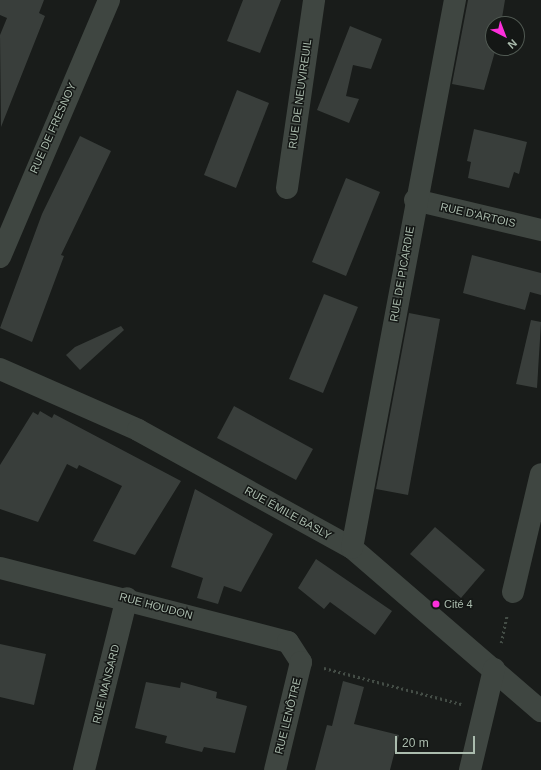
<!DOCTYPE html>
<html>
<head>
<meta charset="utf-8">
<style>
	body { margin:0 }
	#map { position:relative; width:541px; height:770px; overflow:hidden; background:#191c1a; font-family:Helvetica,sans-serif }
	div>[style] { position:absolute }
	.building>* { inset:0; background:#393e3b }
	.path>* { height:2.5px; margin-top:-1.25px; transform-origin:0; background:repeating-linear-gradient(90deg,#444d46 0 2px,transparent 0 5px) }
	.street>* { height:22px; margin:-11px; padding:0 11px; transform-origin:11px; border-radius:11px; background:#3f4641 }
	.dots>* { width:11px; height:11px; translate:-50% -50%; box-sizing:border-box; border:2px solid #141715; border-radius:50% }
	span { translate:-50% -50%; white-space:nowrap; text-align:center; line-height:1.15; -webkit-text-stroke:3px #141715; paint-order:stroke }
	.street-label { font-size:11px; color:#abbcae }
	.poi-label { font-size:11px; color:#abbcae }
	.left { translate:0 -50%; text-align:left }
	.north { position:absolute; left:485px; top:16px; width:40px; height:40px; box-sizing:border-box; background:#141715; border:1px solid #505952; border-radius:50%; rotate:138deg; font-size:11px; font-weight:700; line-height:16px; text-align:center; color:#abbcae }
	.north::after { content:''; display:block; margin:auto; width:14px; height:18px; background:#fd2fdb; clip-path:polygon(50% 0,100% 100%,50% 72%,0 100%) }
	.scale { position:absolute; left:395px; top:736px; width:80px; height:18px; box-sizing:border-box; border:2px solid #abbcae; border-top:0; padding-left:5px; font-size:12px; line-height:14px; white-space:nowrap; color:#abbcae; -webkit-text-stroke:3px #141715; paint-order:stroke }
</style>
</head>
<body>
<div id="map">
	<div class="building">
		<div style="clip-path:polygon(0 0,44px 0,39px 13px,45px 16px,1px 127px,0 35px,7px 18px,0 15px)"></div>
		<div style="clip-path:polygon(243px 0,281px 0,260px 53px,227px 41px)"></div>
		<div style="clip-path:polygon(468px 0,505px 0,501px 24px,493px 24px,493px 48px,496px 48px,484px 90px,452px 84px)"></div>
		<div style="clip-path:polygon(350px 26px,382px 39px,371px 69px,353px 65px,346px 96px,359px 99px,349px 123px,317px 110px)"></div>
		<div style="clip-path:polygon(237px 90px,269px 103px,236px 188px,204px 175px)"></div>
		<div style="clip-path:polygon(474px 129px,527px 142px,519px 174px,514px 172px,509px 188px,468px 178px,471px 162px,467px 161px)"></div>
		<div style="clip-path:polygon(80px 136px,111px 151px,61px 255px,64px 256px,32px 342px,0 328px,42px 214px)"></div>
		<div style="clip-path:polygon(346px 178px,380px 192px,346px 276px,312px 262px)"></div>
		<div style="clip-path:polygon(472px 255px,541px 273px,541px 295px,530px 292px,525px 310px,463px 293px)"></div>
		<div style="clip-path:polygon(324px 294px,358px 307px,323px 393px,289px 379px)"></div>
		<div style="clip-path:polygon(409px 313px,440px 319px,408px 495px,376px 489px)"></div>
		<div style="clip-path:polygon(531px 320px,541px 322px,537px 388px,516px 384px)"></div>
		<div style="clip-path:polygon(121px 326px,124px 330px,80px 370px,66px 355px,75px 347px)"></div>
		<div style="clip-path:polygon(234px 406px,313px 449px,296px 480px,217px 438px)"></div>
		<div style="clip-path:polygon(40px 411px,52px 418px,54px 414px,181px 481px,135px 555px,93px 541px,122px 486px,79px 465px,77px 469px,67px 464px,38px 522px,0 509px,0 465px,33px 412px,38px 415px)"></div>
		<div style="clip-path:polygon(195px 489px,273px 534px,241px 592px,224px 586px,218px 604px,197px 598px,203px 578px,171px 567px)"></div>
		<div style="clip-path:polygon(435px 527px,485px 570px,461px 598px,410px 554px)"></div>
		<div style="clip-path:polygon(316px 559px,392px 611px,375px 635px,330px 602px,324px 609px,298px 588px)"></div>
		<div style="clip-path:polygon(0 644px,46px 654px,34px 705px,0 697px)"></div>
		<div style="clip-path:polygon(343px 681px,364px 687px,354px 724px,399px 735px,390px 770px,315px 770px,327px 725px,332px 726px)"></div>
		<div style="clip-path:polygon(146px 682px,180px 688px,181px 682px,217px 692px,216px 698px,247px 706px,235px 753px,204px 747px,202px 752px,165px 743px,167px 736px,135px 728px)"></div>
	</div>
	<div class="path">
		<div style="left:501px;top:643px;width:29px;rotate:-78deg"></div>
		<div style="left:324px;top:668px;width:142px;rotate:14.7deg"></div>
	</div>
	<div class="street">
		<div style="left:287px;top:188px;width:190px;rotate:-81.8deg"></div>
		<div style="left:415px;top:200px;width:130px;rotate:13.4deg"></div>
		<div style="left:0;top:257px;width:279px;rotate:-67deg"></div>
		<div style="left:0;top:369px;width:151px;rotate:23.8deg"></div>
		<div style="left:138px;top:430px;width:244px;rotate:28.9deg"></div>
		<div style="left:352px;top:548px;width:250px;rotate:40.8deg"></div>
		<div style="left:352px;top:548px;width:558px;rotate:-79.36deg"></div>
		<div style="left:0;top:568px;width:297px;rotate:14.4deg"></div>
		<div style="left:288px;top:642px;width:24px;rotate:57deg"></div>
		<div style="left:301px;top:662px;width:111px;rotate:103.5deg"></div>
		<div style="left:513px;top:592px;width:121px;rotate:-76.7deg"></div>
		<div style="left:84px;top:770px;width:177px;rotate:-76deg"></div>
		<div style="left:470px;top:770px;width:104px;rotate:-76.6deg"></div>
	</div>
	<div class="dots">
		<div style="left:436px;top:604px;background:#fd2fdb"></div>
	</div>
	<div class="street-label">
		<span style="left:300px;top:94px;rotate:-82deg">RUE DE NEUVIREUIL</span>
		<span style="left:53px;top:128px;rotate:-66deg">RUE DE FRESNOY</span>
		<span style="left:478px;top:215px;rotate:13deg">RUE D'ARTOIS</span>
		<span style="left:402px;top:274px;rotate:-80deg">RUE DE PICARDIE</span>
		<span style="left:288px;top:513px;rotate:29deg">RUE ÉMILE BASLY</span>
		<span style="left:156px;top:606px;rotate:15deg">RUE HOUDON</span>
		<span style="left:106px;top:684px;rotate:-76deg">RUE MANSARD</span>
		<span style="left:288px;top:716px;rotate:-76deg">RUE LENÔTRE</span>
	</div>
	<div class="poi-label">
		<span class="left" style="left:444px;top:604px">Cité 4</span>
	</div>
	<div class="north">N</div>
	<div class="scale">20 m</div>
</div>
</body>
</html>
